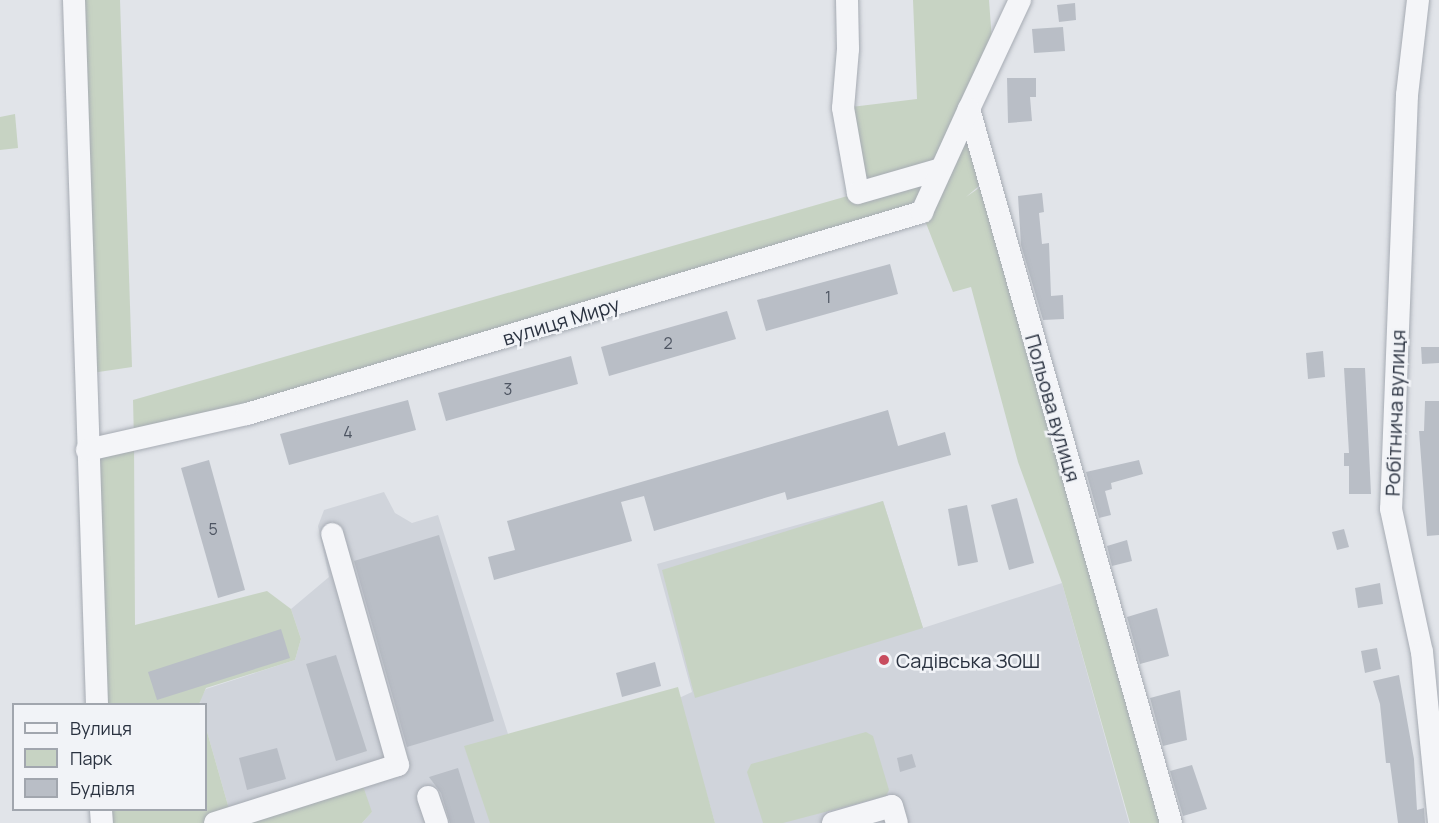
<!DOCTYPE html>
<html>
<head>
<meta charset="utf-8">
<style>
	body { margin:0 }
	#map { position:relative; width:1439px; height:823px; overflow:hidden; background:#e1e4e9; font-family:Manrope,sans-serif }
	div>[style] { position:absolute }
	.built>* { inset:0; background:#d0d4db }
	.green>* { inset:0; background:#c7d3c3 }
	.building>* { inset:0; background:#b9bec6 }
	.roads { filter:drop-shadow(0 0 2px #a6abb3) drop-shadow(0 0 2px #a6abb3) }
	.minor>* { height:22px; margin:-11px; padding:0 11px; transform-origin:11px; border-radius:11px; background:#f4f5f8 }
	.dots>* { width:16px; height:16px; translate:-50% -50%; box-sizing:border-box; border:3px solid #f1f3f7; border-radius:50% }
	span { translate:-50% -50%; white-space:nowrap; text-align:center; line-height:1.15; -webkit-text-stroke:5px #f1f3f7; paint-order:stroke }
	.number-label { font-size:16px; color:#4e5562 }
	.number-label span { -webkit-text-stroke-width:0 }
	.street-label { font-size:20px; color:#2a3240 }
	.poi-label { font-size:20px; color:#2a3240 }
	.left { translate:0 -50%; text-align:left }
	.legend { position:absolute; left:12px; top:703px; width:195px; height:108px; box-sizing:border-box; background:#f1f3f7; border:2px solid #a1a6ae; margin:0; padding:8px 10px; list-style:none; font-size:18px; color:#2a3240 }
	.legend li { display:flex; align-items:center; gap:12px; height:30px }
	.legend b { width:30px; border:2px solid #a1a6ae }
</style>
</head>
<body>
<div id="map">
	<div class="built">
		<div style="clip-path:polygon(384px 492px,395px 513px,412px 523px,438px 515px,508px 734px,492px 740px,491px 823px,362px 823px,372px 812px,233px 823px,206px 728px,206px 704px,198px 702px,206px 689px,295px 660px,301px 639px,291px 609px,329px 577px,318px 526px,324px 510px)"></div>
		<div style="clip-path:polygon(883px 501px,923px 628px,1062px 583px,1129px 823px,715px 823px,679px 698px,692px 692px,657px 564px)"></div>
	</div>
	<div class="green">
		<div style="clip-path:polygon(74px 0,120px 0,132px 367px,85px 374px)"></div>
		<div style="clip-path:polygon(913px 0,989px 0,993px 55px,969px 109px,986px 180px,966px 197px,989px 181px,1168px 823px,1130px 823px,1062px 583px,1018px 462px,971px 287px,953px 292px,922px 213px,134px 440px,135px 625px,267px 591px,291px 609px,301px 639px,295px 660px,206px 688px,199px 704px,97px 704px,87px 450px,134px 440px,133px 400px,858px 193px,843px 108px,917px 99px)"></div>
		<div style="clip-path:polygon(15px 114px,18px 148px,0 150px,0 117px)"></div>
		<div style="clip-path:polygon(883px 501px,923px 628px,695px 698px,662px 570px)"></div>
		<div style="clip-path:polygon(678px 687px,715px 823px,490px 823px,464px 746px)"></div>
		<div style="clip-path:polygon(206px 728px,233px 823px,102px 823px,102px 810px,206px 810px)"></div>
		<div style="clip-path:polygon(866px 732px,873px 736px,889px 790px,886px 796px,783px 823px,763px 823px,747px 772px,751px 764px)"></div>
		<div style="clip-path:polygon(363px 786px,372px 812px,362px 823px,250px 823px)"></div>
	</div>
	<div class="building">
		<div style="clip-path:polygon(1075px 3px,1076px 20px,1059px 22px,1057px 5px)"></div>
		<div style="clip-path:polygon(1063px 27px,1065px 51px,1034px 53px,1032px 29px)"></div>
		<div style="clip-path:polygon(1007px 78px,1036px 78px,1036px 97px,1030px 97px,1032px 121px,1008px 123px)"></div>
		<div style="clip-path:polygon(1042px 193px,1044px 212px,1039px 213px,1042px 244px,1049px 243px,1051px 296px,1063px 295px,1064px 319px,1043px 320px,1021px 245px,1018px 196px)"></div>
		<div style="clip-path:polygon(890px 264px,898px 294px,766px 331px,757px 300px)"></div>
		<div style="clip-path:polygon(727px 311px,736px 339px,609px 376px,601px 347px)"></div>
		<div style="clip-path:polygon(1421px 347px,1439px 347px,1439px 363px,1422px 364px)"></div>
		<div style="clip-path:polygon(1323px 351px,1325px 377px,1308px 379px,1306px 353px)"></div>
		<div style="clip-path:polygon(571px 356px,578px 384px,446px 421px,438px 393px)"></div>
		<div style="clip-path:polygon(1344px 368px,1365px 368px,1371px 494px,1349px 494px,1349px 466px,1344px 466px,1344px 453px,1349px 453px)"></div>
		<div style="clip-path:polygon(408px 400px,416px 430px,289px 465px,280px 434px)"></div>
		<div style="clip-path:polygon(1425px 401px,1439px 401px,1439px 535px,1427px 536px,1419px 431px,1424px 431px)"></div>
		<div style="clip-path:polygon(888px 410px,898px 446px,945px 432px,951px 455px,787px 500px,785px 492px,654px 531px,644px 496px,621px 502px,632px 541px,494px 580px,488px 557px,515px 550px,507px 521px)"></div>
		<div style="clip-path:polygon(209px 460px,245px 590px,218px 598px,181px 468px)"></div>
		<div style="clip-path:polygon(1139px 460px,1143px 474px,1111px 483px,1112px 489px,1105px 491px,1111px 515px,1099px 518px,1086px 472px)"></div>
		<div style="clip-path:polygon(1017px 498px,1034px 563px,1009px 570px,991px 505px)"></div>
		<div style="clip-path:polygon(967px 505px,978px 562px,958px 566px,948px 509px)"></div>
		<div style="clip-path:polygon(1344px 529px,1349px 547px,1337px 550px,1332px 532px)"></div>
		<div style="clip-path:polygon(439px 535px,494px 721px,407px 747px,354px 561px)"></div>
		<div style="clip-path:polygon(1127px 540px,1132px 561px,1112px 566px,1107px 546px)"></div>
		<div style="clip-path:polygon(1380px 583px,1383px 604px,1358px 608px,1355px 588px)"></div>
		<div style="clip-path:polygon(1157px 608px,1169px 656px,1140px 664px,1127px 617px)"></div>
		<div style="clip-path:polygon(281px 629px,290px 658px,157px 700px,148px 672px)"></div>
		<div style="clip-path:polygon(1377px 648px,1381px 669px,1365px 673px,1361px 651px)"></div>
		<div style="clip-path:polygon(336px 655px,367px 751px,336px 761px,306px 664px)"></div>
		<div style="clip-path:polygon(655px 662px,661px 686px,622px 697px,616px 673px)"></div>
		<div style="clip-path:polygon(1399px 675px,1414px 759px,1417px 810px,1424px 808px,1425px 823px,1398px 823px,1390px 763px,1386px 763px,1380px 704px,1373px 681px)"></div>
		<div style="clip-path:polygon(1180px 690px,1187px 740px,1163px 746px,1150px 698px)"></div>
		<div style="clip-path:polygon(277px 748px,286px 779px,247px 790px,239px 758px)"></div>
		<div style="clip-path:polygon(912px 754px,916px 767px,900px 772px,897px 758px)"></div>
		<div style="clip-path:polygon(1192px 765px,1207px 809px,1183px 816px,1170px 771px)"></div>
		<div style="clip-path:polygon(458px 768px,475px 823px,450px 823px,441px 793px,429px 777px)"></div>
	</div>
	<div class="roads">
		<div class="minor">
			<div style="left:74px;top:0;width:704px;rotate:88.13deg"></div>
			<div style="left:847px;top:0;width:49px;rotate:88.8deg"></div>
			<div style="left:848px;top:49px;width:59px;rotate:94.8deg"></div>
			<div style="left:843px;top:108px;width:86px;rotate:80deg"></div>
			<div style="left:858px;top:193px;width:86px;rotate:-16.1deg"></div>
			<div style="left:1020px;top:0;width:120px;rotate:115.1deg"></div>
			<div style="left:969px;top:109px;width:742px;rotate:74.2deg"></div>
			<div style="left:1418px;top:0;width:96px;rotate:96.6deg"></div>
			<div style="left:1407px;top:95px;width:414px;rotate:92.2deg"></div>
			<div style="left:1391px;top:509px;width:146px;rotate:77.8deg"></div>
			<div style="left:1422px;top:652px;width:172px;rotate:84.3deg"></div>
			<div style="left:87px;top:450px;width:164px;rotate:-12.7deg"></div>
			<div style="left:247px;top:414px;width:705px;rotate:-16.66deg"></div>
			<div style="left:922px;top:212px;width:113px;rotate:-65.5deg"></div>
			<div style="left:428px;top:797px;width:28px;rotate:71deg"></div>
			<div style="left:101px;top:810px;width:13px;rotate:86deg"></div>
			<div style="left:215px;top:823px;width:192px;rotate:-17.6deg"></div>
			<div style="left:398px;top:765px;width:240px;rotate:-105.9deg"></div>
			<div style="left:833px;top:823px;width:61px;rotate:-16.1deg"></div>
			<div style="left:892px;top:806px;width:18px;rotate:74deg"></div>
		</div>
	</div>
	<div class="dots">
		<div style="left:884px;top:660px;background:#c84c5e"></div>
	</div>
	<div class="number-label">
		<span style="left:828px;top:297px">1</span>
		<span style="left:668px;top:343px">2</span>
		<span style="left:508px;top:389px">3</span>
		<span style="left:348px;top:432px">4</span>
		<span style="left:213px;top:529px">5</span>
	</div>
	<div class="street-label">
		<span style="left:561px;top:321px;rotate:-17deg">вулиця Миру</span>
		<span style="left:1053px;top:408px;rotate:74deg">Польова вулиця</span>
		<span style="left:1395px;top:413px;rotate:-88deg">Робітнича вулиця</span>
	</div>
	<div class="poi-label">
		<span class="left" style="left:896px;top:660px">Садівська ЗОШ</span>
	</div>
	<ul class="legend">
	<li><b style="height:8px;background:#f4f5f8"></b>Вулиця</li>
	<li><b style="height:16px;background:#c7d3c3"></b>Парк</li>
	<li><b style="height:16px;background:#b9bec6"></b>Будівля</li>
	</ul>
</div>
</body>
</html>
